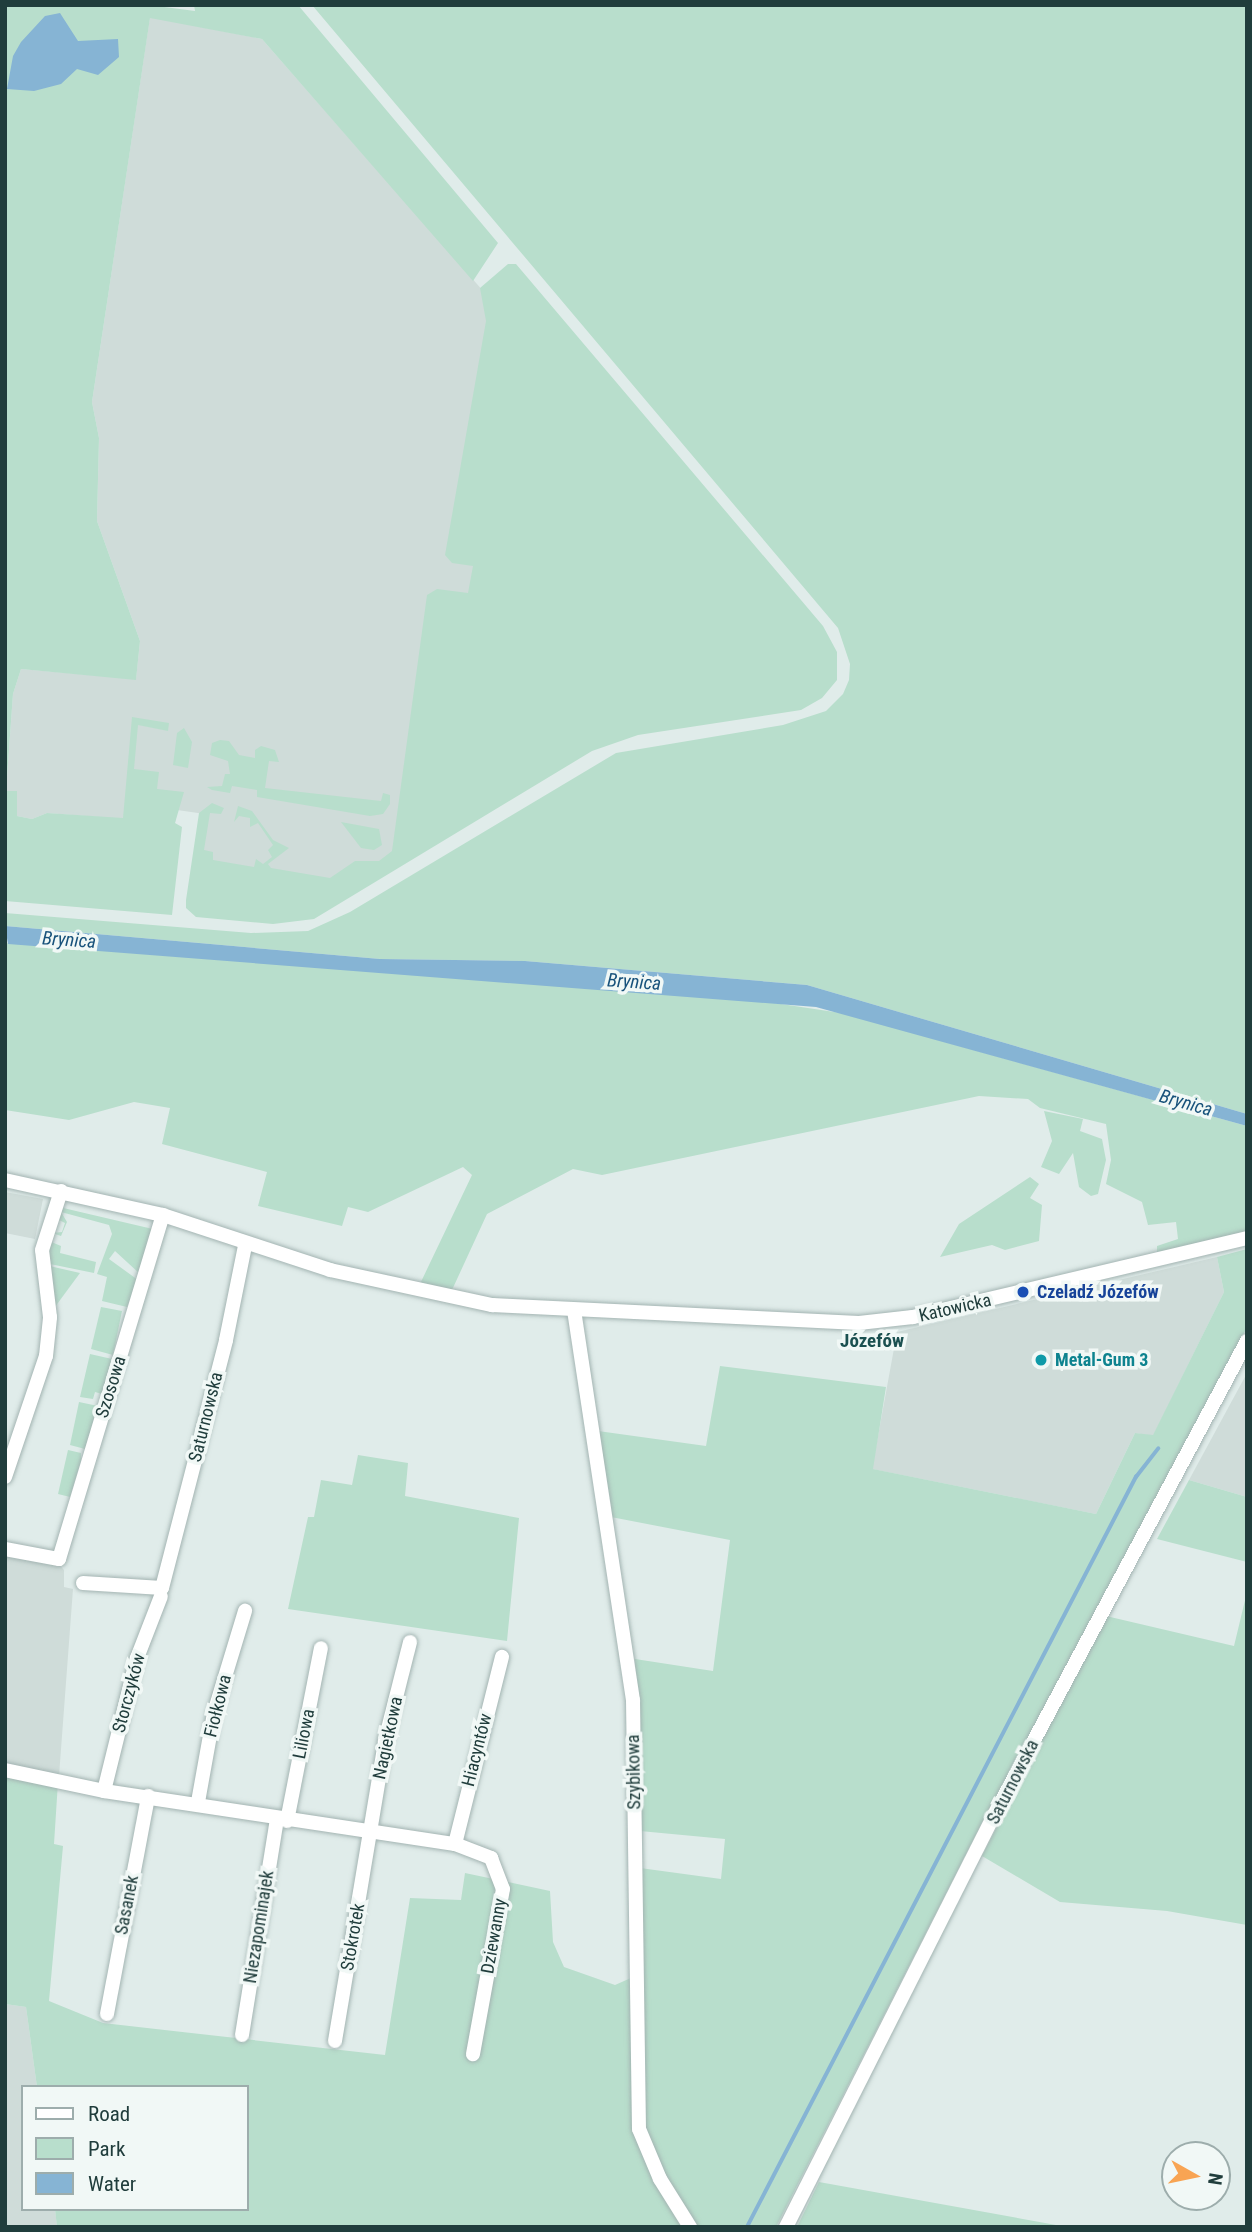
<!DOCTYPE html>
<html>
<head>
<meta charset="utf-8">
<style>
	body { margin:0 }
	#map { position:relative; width:1252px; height:2232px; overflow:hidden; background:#e0ecea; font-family:"Roboto Condensed",sans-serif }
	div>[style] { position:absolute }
	.built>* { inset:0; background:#cfdcd9 }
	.green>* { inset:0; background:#b8decc }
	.water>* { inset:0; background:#86b4d4 }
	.stream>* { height:3.5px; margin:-1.75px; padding:0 1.75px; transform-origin:1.75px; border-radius:1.75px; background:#86b4d4 }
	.roads { filter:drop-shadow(0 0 2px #a3b4b2) drop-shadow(0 0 2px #a3b4b2) }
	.minor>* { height:14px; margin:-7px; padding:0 7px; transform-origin:7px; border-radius:7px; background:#fff }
	.dots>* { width:19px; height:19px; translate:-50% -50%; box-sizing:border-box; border:4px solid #f1f8f6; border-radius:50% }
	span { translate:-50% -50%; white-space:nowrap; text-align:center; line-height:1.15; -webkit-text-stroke:7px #f1f8f6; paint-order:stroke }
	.transit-label { font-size:18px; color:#164399; font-weight:700 }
	.left { translate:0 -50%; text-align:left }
	.street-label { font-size:18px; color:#203d3c }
	.culture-label { font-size:18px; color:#0d838f; font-weight:700 }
	.water-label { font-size:19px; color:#18527b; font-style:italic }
	.neighbourhood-label { font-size:19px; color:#1b5050; font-weight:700 }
	.frame { position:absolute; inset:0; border:7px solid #203d3c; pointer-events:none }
	.legend { position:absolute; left:21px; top:2085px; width:228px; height:126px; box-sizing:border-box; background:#f1f8f6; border:2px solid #9dadac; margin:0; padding:9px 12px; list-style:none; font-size:21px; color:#203d3c }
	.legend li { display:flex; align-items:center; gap:14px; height:35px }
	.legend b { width:35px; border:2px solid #9dadac }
	.north { position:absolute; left:1161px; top:2141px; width:70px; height:70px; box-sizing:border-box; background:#f1f8f6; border:2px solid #9dadac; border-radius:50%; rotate:99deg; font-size:19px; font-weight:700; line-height:28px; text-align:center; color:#203d3c }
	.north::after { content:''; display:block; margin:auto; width:24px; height:32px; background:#f8a453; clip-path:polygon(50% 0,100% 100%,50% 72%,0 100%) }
</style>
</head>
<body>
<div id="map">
	<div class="built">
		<div style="clip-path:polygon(150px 17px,262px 39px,491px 300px,478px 560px,401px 856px,346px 892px,197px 867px,205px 814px,177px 810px,175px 823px,47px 813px,32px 819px,17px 816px,6px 791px,13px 694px,21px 669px,136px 679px,140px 641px,97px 521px,99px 438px,92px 402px)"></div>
		<div style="clip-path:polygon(5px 1192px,43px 1199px,35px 1239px,5px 1233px)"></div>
		<div style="clip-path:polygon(1217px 1257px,1224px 1292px,1153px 1436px,1135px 1433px,1096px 1514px,872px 1469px,897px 1332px)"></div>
		<div style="clip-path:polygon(1247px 1373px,1247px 1497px,1189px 1480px)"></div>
		<div style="clip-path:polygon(5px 1554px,57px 1562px,64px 1570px,64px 1587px,73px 1589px,59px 1776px,5px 1767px)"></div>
		<div style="clip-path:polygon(5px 2004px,26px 2007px,37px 2087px,23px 2087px,23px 2209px,55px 2209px,57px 2226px,5px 2227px)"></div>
	</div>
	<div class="green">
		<div style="clip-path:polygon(5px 5px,149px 5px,195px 11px,194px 5px,298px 5px,498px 243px,473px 281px,262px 39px,150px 18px,92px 402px,99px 438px,97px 521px,140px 641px,136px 680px,21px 669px,13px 694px,6px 791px,17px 791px,17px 816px,32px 819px,47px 813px,123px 818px,132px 717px,169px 723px,168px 731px,138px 725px,134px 769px,159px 772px,157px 789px,184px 792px,175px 823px,182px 827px,172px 915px,5px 901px)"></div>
		<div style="clip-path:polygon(312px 5px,1247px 5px,1247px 1114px,807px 985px,525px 961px,380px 959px,5px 926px,5px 913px,251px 933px,308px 931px,350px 912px,616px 753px,783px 725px,826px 711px,843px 694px,849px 680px,850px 664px,838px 628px)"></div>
		<div style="clip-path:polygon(508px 264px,516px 264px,823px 626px,837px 652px,837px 680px,822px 698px,801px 710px,638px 735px,592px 751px,314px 919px,273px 924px,196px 917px,186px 908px,186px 900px,199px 813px,212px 803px,224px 808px,221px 814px,210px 813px,204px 850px,213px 852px,213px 860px,254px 867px,256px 859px,263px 864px,272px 857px,268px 850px,273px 845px,258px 823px,250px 827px,250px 818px,239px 816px,234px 822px,238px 806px,252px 811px,273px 840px,289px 848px,268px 864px,271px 868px,330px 878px,355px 861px,379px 861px,392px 851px,427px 595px,437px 589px,468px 593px,473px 566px,452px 563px,445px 555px,486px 321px,480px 288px)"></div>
		<div style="clip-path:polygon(184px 728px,192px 742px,188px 768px,173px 765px,177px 733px)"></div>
		<div style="clip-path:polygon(220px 740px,229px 741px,239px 755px,255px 758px,255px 750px,261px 746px,275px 750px,279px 762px,269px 761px,265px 788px,381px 801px,383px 793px,390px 795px,390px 804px,383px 814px,370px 816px,257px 797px,257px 790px,232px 786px,230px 793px,212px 790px,207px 787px,222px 786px,225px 774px,230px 774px,228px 761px,210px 755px,212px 743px)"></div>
		<div style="clip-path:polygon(341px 822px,379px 829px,382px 845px,374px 850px,361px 848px)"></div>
		<div style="clip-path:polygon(5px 943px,768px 1002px,841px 1013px,1247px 1126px,1247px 1231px,1157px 1253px,1157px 1246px,1178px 1239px,1176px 1222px,1148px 1225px,1142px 1202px,1106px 1184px,1111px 1160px,1106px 1124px,1040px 1108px,1028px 1099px,979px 1096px,602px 1175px,573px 1169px,487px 1214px,452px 1290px,419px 1286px,472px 1175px,463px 1167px,368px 1212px,348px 1207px,342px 1226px,258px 1206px,267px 1172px,162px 1144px,170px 1108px,134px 1102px,69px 1120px,5px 1110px)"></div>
		<div style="clip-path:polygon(1044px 1111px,1083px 1119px,1080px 1131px,1102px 1139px,1106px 1160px,1098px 1194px,1091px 1196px,1079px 1187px,1073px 1153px,1059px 1174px,1041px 1167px,1052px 1141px)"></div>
		<div style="clip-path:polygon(1030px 1177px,1039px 1184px,1030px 1198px,1042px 1205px,1039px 1241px,1005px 1250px,992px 1245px,940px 1257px,959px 1224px)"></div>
		<div style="clip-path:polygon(59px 1207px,157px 1230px,140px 1274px,115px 1251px,109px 1259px,138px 1280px,127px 1307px,102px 1301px,107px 1277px,97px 1274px,112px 1234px,109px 1225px,61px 1212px,67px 1222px,61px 1236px,52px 1233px,62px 1232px,65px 1223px,57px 1219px)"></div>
		<div style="clip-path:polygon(49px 1241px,61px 1246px,60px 1253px,96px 1262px,94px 1273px,45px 1263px)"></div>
		<div style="clip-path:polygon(1247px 1249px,1247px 1327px,1106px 1616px,1234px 1646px,1247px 1592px,1247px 1925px,1167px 1911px,1060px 1902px,982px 1856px,1009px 1803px,995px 1797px,776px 2227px,57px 2227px,55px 2209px,247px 2209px,247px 2087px,37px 2087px,26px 2007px,5px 2004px,5px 1774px,58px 1782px,54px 1844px,63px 1846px,49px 2001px,103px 2023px,385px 2055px,410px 1898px,461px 1900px,465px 1873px,550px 1891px,553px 1942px,564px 1967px,615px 1985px,640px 1974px,640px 1868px,721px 1879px,725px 1839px,640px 1831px,635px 1659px,713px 1671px,730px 1540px,611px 1517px,598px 1431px,706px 1446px,720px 1366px,886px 1387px,873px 1469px,1096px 1514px,1135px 1433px,1153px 1435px,1224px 1292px,1217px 1257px)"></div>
		<div style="clip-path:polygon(45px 1265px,80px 1273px,52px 1311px)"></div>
		<div style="clip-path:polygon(101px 1307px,122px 1311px,113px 1355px,91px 1349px)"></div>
		<div style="clip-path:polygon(90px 1354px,112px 1359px,102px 1394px,95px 1392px,93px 1399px,80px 1397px)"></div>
		<div style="clip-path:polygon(79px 1402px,98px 1406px,85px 1449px,70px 1445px)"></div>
		<div style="clip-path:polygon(68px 1450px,81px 1453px,81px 1461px,70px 1497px,58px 1494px)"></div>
		<div style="clip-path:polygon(358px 1455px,408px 1463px,405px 1496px,519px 1518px,507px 1641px,288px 1609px,308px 1517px,314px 1517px,321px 1480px,352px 1485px)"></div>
		<div style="clip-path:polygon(1189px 1480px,1247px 1497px,1247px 1562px,1157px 1539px)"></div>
		<div style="clip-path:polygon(819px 2182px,1067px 2227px,797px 2227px)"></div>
	</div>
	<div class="water">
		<div style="clip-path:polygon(60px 13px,78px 41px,118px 39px,119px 57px,98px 75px,77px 69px,61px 84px,34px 91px,7px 89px,13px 56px,21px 42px,45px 16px)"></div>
		<div style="clip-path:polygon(5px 926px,380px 959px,525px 961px,807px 985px,1247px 1114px,1247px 1126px,816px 1007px,8px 944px)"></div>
	</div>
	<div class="stream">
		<div style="left:747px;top:2227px;width:845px;rotate:-62.59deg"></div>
		<div style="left:1136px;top:1477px;width:36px;rotate:-52deg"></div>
	</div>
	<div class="roads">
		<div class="minor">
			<div style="left:5px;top:1180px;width:162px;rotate:12.5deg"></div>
			<div style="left:163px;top:1215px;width:176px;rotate:18.2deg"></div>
			<div style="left:330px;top:1270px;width:166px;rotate:12.2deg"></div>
			<div style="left:492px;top:1305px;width:367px;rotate:2.8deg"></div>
			<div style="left:859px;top:1323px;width:54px;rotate:-6.3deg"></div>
			<div style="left:913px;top:1317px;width:343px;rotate:-13.3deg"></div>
			<div style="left:574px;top:1310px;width:394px;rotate:81.4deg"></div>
			<div style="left:633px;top:1700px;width:429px;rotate:89.2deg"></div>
			<div style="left:639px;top:2129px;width:54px;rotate:67.2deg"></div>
			<div style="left:660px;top:2179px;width:57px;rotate:58deg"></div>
			<div style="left:5px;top:1477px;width:128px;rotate:-71.3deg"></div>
			<div style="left:46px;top:1356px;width:39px;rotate:-84deg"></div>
			<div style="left:50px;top:1317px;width:67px;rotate:-96.8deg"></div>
			<div style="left:42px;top:1250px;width:62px;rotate:-72.1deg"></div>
			<div style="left:5px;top:1549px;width:55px;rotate:10.5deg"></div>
			<div style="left:59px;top:1559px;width:359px;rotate:-73.2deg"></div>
			<div style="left:83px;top:1583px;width:79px;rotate:3.6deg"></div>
			<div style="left:162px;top:1588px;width:256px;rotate:-75.5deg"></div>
			<div style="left:226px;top:1340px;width:96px;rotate:-78.6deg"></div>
			<div style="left:5px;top:1770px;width:101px;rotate:12deg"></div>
			<div style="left:104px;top:1791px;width:355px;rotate:8.6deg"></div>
			<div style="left:455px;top:1844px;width:39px;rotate:21deg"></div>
			<div style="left:491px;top:1858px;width:33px;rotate:69deg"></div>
			<div style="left:503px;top:1889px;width:168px;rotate:100.3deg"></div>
			<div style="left:104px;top:1791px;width:137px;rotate:-76.1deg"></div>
			<div style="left:137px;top:1658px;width:66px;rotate:-68.8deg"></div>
			<div style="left:198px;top:1802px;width:90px;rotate:-79.8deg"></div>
			<div style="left:214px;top:1713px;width:107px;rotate:-73.1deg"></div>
			<div style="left:287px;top:1821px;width:176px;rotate:-78.9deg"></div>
			<div style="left:455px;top:1844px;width:193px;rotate:-75.9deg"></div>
			<div style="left:107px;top:2014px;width:222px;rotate:-79.3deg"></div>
			<div style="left:242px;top:2035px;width:218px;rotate:-80.8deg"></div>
			<div style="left:335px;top:2041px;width:304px;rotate:-80.5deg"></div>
			<div style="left:385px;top:1741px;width:102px;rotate:-75.8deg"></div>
			<div style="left:786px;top:2227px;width:472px;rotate:-63.2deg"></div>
			<div style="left:999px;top:1806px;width:527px;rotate:-61.93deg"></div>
		</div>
	</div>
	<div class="dots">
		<div style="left:1023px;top:1292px;background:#1a4fb4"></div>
		<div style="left:1041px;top:1360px;background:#0f9aa8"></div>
	</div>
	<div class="transit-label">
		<span class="left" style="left:1037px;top:1292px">Czeladź Józefów</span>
	</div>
	<div class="street-label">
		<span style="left:955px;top:1308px;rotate:-13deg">Katowicka</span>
		<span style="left:111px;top:1387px;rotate:-73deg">Szosowa</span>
		<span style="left:206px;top:1417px;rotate:-76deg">Saturnowska</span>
		<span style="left:129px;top:1693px;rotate:-75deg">Storczyków</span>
		<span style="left:218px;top:1706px;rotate:-76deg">Fiołkowa</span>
		<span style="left:304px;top:1734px;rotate:-79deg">Liliowa</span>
		<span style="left:388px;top:1738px;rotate:-78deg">Nagietkowa</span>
		<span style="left:477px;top:1750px;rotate:-76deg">Hiacyntów</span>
		<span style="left:634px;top:1772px;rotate:-91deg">Szybikowa</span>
		<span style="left:1013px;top:1782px;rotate:-63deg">Saturnowska</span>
		<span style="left:127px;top:1905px;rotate:-79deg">Sasanek</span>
		<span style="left:259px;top:1927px;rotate:-81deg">Niezapominajek</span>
		<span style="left:494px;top:1936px;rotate:-80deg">Dziewanny</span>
		<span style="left:353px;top:1937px;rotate:-80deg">Stokrotek</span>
	</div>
	<div class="culture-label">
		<span class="left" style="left:1055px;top:1360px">Metal-Gum 3</span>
	</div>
	<div class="water-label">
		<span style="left:69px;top:940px;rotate:4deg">Brynica</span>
		<span style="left:634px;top:982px;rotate:4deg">Brynica</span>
		<span style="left:1186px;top:1103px;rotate:16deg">Brynica</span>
	</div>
	<div class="neighbourhood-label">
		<span style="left:872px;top:1341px">Józefów</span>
	</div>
	<div class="frame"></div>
	<ul class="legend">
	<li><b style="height:9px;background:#fff"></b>Road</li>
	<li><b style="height:19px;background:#b8decc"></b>Park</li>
	<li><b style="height:19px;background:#86b4d4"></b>Water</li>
	</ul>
	<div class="north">N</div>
</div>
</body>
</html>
